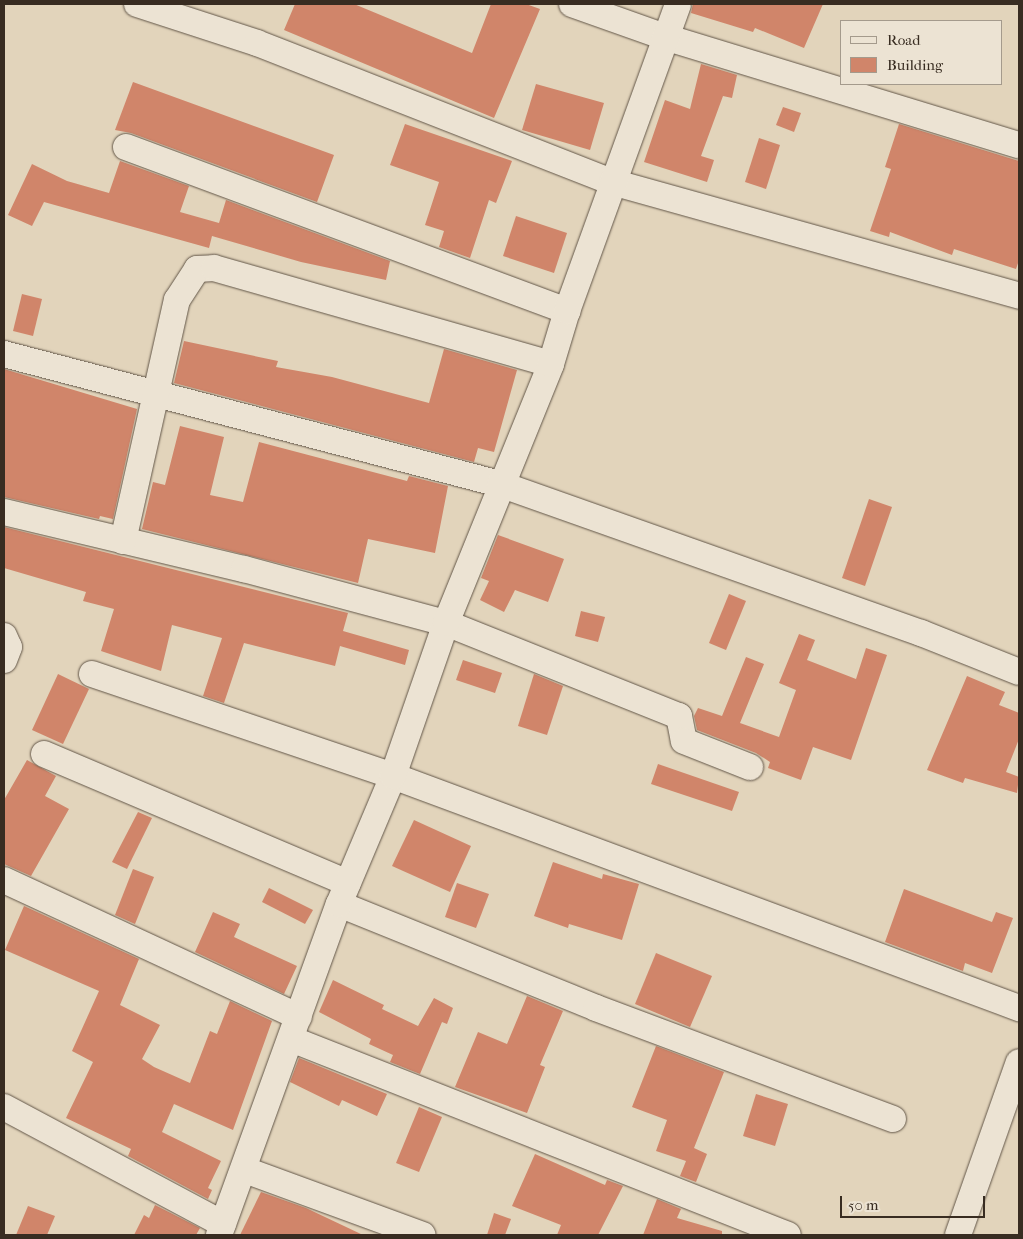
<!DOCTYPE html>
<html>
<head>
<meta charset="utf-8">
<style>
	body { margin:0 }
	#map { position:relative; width:1023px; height:1239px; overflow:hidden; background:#e2d4bb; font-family:"IM FELL French Canon",serif }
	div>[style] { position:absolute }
	.building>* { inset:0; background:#d0856a }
	.roads { filter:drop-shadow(0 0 1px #625648) drop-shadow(0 0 1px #625648) }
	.minor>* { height:26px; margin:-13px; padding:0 13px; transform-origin:13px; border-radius:13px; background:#ece3d3 }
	span { translate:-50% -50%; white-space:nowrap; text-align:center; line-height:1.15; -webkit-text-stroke:4px #ece3d3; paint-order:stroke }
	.frame { position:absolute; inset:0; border:5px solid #382c21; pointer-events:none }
	.legend { position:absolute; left:840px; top:20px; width:162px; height:65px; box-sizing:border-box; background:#ece3d3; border:1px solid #a49a8c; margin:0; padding:6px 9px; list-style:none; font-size:15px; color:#382c21 }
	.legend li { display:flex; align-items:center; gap:10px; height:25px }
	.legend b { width:25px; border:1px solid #a49a8c }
	.scale { position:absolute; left:840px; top:1196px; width:145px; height:22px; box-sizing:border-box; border:2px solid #382c21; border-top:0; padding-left:6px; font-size:15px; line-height:18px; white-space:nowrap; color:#382c21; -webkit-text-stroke:4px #ece3d3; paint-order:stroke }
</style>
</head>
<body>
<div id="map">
	<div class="building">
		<div style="clip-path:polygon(295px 4px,354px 4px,472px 53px,491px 4px,526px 4px,540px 9px,494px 118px,284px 30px)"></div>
		<div style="clip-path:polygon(693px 4px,823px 4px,804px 48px,755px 28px,753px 32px,691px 13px)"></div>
		<div style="clip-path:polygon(701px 64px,737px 75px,732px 98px,723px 96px,701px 156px,714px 160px,707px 182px,644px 162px,665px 100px,690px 109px)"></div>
		<div style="clip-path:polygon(133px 82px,334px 155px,317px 202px,131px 133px,115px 130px)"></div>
		<div style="clip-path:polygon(536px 84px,604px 103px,590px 150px,522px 130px)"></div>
		<div style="clip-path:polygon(783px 107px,801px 113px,794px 132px,776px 125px)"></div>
		<div style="clip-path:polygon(405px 124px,512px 161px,496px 203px,489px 200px,470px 258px,439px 247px,444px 231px,425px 225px,439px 182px,390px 165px)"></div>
		<div style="clip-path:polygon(899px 124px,1019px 161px,1019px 260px,1016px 269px,954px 249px,952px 255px,890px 232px,889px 237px,870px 231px,891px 169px,885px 167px)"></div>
		<div style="clip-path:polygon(759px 138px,780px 145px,766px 189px,745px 182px)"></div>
		<div style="clip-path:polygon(120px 161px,189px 186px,180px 212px,219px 223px,226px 200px,390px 261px,386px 280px,301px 262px,212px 236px,209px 248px,44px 202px,32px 226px,8px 215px,32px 164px,67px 181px,109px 193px)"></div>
		<div style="clip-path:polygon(516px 216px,567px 233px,554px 273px,503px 256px)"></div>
		<div style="clip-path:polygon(22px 294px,42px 299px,33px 336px,13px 331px)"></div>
		<div style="clip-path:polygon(184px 341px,278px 361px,276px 367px,332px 377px,429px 403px,444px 349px,517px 370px,494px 452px,478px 448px,474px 462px,174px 383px)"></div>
		<div style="clip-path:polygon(4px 369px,137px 409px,113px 519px,100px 516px,99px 519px,4px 497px)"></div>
		<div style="clip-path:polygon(180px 426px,224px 437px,210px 495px,243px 502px,259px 442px,407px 481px,409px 476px,448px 486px,435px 553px,368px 539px,358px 583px,142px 529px,153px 482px,165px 485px)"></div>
		<div style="clip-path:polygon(869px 499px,892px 507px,865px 586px,842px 578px)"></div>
		<div style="clip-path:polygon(4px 527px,348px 613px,343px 631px,409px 650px,405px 665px,340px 646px,335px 666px,244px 643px,224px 703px,203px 696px,222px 638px,172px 625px,161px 671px,101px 651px,114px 609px,83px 601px,86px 592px,4px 568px)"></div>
		<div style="clip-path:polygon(498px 535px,564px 559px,548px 602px,515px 590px,504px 612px,480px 600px,489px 581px,481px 578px)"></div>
		<div style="clip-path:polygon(729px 594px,746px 601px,726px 650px,709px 643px)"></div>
		<div style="clip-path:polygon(581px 611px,605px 617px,598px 642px,575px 636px)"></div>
		<div style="clip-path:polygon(799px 634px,815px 640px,807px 660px,856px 679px,866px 648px,887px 655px,851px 760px,813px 747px,801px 780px,768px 768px,770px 762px,756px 753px,697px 730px,694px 716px,698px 708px,722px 716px,746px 657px,764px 664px,740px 723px,779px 737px,796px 690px,779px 683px)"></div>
		<div style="clip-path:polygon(463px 660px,502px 673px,495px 693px,456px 680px)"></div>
		<div style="clip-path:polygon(58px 674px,89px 689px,63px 744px,32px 730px)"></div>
		<div style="clip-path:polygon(534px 674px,563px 686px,547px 735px,518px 726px)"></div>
		<div style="clip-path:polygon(967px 676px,1005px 692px,999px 705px,1019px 713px,1019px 739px,1006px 772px,1019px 777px,1017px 793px,965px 778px,963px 783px,927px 770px)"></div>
		<div style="clip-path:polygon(27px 760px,56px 776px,45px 796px,69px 809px,31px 876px,4px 864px,4px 800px)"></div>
		<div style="clip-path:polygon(658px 764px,739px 792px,732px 811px,651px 784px)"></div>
		<div style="clip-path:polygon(138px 812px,152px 818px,127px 869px,112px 862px)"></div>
		<div style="clip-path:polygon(414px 820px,471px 846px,450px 892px,392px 866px)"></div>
		<div style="clip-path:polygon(553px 862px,602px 879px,603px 874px,639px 884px,622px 940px,569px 924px,568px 928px,534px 916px)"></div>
		<div style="clip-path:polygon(133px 869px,154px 877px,135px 924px,115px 915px)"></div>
		<div style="clip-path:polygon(457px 883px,489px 894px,476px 928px,445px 917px)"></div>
		<div style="clip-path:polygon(269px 888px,313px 910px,305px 924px,262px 902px)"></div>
		<div style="clip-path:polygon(904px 889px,992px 922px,996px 912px,1013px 918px,992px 973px,965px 963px,963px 971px,885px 942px)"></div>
		<div style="clip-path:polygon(24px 906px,139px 959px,120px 1005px,160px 1025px,142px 1059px,154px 1067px,190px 1083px,210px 1031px,217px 1034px,230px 1001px,272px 1021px,233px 1130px,174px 1104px,162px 1132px,221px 1161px,208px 1188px,212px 1190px,208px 1199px,128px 1156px,131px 1149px,66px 1118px,93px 1062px,72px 1051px,99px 991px,5px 950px)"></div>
		<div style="clip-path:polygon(213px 912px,240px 924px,234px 937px,297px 966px,284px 994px,195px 952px)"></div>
		<div style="clip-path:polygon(656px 953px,712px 976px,690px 1027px,635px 1004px)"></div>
		<div style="clip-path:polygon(333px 980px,384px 1005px,382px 1009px,418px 1026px,434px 998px,453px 1008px,447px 1024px,442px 1022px,420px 1074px,390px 1062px,393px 1055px,369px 1044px,371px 1039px,319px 1012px)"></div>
		<div style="clip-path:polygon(527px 996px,563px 1011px,540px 1065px,545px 1067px,527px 1113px,455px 1087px,478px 1032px,507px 1044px)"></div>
		<div style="clip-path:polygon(656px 1046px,724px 1072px,694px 1148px,707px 1154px,696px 1182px,680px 1176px,686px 1161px,656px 1151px,667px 1120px,632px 1107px)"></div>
		<div style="clip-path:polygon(299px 1058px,387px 1094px,377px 1116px,342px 1100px,339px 1106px,290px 1082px)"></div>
		<div style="clip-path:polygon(756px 1094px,788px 1104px,775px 1146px,743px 1136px)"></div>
		<div style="clip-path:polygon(419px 1107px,442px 1117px,419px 1172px,396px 1163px)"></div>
		<div style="clip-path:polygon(535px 1154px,605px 1185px,607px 1180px,623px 1186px,598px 1235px,557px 1235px,561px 1225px,512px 1206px)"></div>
		<div style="clip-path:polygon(261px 1192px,306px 1208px,363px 1235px,240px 1235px)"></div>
		<div style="clip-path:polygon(657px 1199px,681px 1209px,677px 1218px,722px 1231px,722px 1235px,643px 1235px)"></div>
		<div style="clip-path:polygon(155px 1205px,200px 1228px,196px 1235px,134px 1235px,144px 1215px,149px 1218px)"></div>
		<div style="clip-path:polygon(28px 1206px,55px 1216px,47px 1235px,16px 1235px)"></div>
		<div style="clip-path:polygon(494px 1213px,511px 1219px,505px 1235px,487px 1235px)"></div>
	</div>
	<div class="roads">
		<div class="minor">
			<div style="left:137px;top:4px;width:126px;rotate:18deg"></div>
			<div style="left:257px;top:43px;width:381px;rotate:21.4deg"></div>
			<div style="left:612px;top:182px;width:423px;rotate:15.6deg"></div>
			<div style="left:572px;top:4px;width:99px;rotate:19.5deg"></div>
			<div style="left:665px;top:37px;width:370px;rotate:17deg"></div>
			<div style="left:126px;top:147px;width:471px;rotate:20.4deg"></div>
			<div style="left:4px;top:354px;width:513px;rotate:14.69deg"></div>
			<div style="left:500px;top:484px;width:447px;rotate:19.5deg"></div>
			<div style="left:921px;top:633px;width:105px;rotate:21.7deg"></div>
			<div style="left:4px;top:512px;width:247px;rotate:13.4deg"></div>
			<div style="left:244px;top:569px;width:209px;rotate:15deg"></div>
			<div style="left:446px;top:623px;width:251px;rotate:21.8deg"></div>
			<div style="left:679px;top:716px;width:25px;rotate:79deg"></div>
			<div style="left:684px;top:741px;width:71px;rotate:21.5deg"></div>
			<div style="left:123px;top:541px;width:247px;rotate:-77.4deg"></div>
			<div style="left:177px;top:300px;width:37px;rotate:-57deg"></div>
			<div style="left:197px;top:269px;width:17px;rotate:-3deg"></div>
			<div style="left:214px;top:268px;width:350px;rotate:15.9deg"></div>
			<div style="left:4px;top:636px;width:12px;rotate:66deg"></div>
			<div style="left:9px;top:647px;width:14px;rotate:111deg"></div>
			<div style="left:92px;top:674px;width:318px;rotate:18.7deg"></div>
			<div style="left:393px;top:776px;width:668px;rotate:20.34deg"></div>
			<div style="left:44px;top:754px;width:330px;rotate:23deg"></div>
			<div style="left:4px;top:880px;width:325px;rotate:24.9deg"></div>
			<div style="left:339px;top:904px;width:277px;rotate:22deg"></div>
			<div style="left:596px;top:1008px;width:317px;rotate:20.5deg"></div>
			<div style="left:291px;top:1039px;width:534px;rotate:21.52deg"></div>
			<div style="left:4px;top:1107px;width:248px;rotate:28.1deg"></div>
			<div style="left:245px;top:1170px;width:189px;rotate:20.1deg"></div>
			<div style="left:219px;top:1235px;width:352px;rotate:-70.1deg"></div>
			<div style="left:339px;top:904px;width:139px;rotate:-67.1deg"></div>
			<div style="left:393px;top:776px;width:162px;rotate:-70.9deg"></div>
			<div style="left:446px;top:623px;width:279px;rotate:-67.9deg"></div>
			<div style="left:551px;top:364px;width:55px;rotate:-73.2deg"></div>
			<div style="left:567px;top:311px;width:326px;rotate:-70.1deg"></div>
			<div style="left:958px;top:1235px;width:183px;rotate:-70.6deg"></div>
		</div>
	</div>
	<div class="frame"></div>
	<ul class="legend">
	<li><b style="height:6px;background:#ece3d3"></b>Road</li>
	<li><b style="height:14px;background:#d0856a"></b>Building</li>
	</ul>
	<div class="scale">50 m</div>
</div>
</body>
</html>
